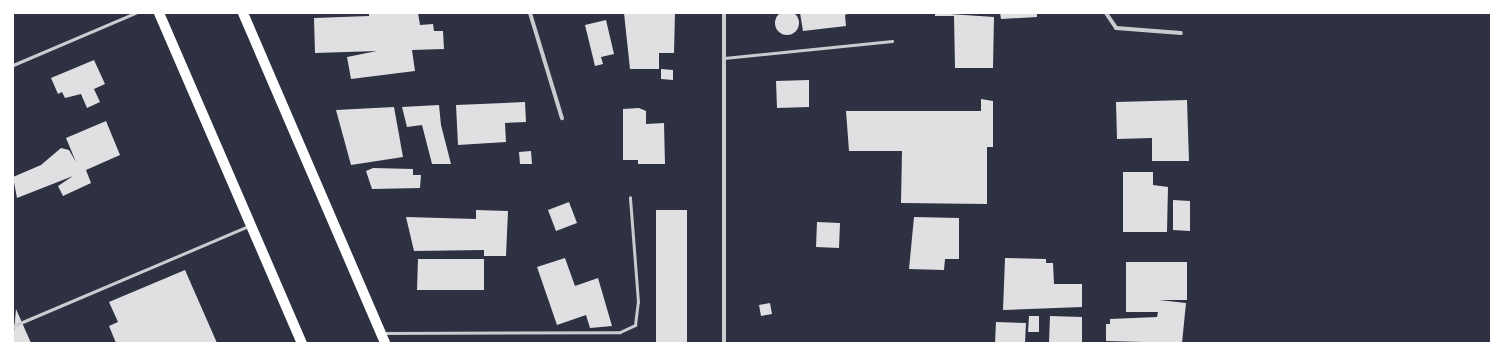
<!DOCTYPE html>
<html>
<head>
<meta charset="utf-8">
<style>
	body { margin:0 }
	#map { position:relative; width:1504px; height:356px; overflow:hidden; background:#2d3142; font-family:Signika,sans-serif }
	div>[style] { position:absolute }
	.building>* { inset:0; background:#e0e0e3 }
	.round { border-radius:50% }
	.service>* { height:3px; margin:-1.5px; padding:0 1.5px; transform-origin:1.5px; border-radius:1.5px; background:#caccd0 }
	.minor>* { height:4px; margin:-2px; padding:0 2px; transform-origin:2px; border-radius:2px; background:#caccd0 }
	.primary>* { height:10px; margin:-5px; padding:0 5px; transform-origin:5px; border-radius:5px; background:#fff }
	span { translate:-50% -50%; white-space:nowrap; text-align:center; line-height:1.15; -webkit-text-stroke:3.5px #fff; paint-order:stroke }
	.frame { position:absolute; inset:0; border:14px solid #fff; pointer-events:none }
</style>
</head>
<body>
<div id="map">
	<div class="building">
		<div class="round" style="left:775px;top:11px;width:24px;height:24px"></div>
		<div style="clip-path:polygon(369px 13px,418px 13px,420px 25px,433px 24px,434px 31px,443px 31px,444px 49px,412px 50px,415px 71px,351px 79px,347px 57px,377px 51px,315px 53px,314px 18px,369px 16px)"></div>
		<div style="clip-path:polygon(624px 13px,675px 13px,674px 53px,659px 53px,659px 69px,630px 69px)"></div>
		<div style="clip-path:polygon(800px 13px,850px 13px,845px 15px,846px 26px,803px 31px)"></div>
		<div style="clip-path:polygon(935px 13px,994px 17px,993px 68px,955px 68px,954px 16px,935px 16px)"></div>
		<div style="clip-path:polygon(1000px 13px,1037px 13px,1037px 17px,1001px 19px)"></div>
		<div style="clip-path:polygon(606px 20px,614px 54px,601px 57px,603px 64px,595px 66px,585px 25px)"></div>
		<div style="clip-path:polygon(94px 60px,105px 84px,94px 89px,100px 102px,87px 108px,81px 94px,65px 98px,62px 92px,58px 94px,51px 78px)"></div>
		<div style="clip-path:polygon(661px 69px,673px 70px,673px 80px,661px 79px)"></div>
		<div style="clip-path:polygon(809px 80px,809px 107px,777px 108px,776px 81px)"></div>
		<div style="clip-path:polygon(981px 99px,993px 101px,993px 147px,987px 147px,987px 204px,901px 203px,902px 151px,849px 151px,846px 111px,981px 111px)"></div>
		<div style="clip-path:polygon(1187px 100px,1189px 161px,1152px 161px,1152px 138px,1117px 139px,1116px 102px)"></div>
		<div style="clip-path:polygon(525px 102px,526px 122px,505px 123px,506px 142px,458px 145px,456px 105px)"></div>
		<div style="clip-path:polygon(439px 105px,441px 125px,451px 164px,432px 164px,422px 125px,407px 127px,402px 107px)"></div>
		<div style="clip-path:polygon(394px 107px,403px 157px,351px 165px,336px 110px)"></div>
		<div style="clip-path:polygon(639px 108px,646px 111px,646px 124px,664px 123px,665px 164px,638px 164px,638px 160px,623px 160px,623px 109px)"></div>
		<div style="clip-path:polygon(106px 121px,120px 155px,86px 170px,91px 183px,63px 196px,58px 186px,73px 176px,17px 198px,13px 177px,41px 165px,61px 148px,69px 150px,76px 162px,66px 138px)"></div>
		<div style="clip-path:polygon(531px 151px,532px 164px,520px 164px,519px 152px)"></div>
		<div style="clip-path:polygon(373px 168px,413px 169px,413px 175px,421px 175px,420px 188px,372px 189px,366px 171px)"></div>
		<div style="clip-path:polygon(1123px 172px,1153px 172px,1153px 185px,1168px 187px,1167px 232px,1123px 232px)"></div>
		<div style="clip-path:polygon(1173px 200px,1190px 201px,1190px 231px,1173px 230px)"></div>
		<div style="clip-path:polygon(569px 202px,577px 223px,556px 231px,548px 210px)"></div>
		<div style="clip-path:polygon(476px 210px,508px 211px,506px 256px,484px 256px,484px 250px,414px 251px,406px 217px,476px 219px)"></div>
		<div style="clip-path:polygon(656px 210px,687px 210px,687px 343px,656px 343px)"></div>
		<div style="clip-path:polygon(914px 217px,959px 218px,959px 259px,945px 259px,944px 270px,909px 269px)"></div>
		<div style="clip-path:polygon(817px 222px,840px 223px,839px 248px,816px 247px)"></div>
		<div style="clip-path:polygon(565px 258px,575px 286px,598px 278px,612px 326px,590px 328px,586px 315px,557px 325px,537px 267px)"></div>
		<div style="clip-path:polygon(1005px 258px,1046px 259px,1046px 263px,1053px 263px,1054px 284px,1082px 284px,1082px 307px,1003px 310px)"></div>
		<div style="clip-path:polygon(418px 259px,484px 259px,484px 290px,417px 290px)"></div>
		<div style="clip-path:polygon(1126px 262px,1187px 262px,1187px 300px,1159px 300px,1186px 303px,1182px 343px,1106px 341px,1106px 324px,1110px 324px,1110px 319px,1157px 317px,1158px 312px,1126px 312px)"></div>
		<div style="clip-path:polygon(185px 270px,217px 343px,116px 343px,109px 326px,118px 322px,109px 302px)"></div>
		<div style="clip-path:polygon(770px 303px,772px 314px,761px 316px,759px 305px)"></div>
		<div style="clip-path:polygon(16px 309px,31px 343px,13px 343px)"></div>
		<div style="clip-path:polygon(1029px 316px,1039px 316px,1039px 332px,1028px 332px)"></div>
		<div style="clip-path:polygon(1050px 316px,1082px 317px,1082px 343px,1049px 343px)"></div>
		<div style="clip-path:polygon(996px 322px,1026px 323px,1025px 343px,995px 343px)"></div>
	</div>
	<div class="service">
		<div style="left:724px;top:58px;width:169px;rotate:-5.8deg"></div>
		<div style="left:13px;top:65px;width:133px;rotate:-23.1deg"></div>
		<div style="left:13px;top:326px;width:256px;rotate:-23deg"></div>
		<div style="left:382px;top:333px;width:238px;rotate:-0.2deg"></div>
		<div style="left:620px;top:332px;width:17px;rotate:-25deg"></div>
		<div style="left:635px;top:325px;width:23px;rotate:-83deg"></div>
		<div style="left:638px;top:302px;width:105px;rotate:-94.4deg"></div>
	</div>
	<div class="minor">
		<div style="left:530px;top:13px;width:110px;rotate:73.1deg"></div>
		<div style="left:724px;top:13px;width:330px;rotate:90deg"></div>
		<div style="left:1106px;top:13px;width:18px;rotate:56deg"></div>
		<div style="left:1116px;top:28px;width:65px;rotate:4.4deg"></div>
	</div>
	<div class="primary">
		<div style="left:159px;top:13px;width:360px;rotate:66.6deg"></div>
		<div style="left:243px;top:13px;width:359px;rotate:66.7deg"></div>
	</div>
	<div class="frame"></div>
</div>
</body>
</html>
